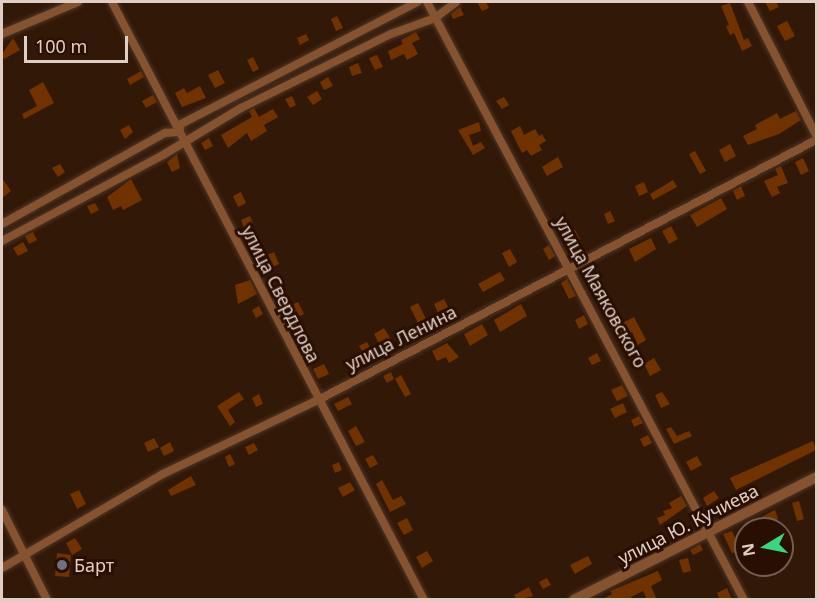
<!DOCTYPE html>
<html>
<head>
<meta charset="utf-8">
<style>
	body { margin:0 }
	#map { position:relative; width:818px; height:601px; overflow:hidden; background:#321807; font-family:"Noto Sans",sans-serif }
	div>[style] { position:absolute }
	.building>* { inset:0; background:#703300 }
	.roads { filter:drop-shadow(0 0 2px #4e3525) drop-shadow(0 0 2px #4e3525) }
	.minor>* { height:8px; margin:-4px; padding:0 4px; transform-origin:4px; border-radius:4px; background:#865330 }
	.tertiary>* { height:10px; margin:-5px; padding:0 5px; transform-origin:5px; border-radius:5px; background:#865330 }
	.dots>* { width:16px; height:16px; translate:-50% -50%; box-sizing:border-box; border:3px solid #280f01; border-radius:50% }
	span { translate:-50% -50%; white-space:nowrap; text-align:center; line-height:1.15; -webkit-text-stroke:6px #280f01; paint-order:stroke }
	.street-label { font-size:18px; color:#e0cdc3 }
	.poi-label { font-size:18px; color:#e0cdc3 }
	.left { translate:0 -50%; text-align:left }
	.frame { position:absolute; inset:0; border:3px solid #e0cdc3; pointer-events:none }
	.north { position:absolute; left:734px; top:517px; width:60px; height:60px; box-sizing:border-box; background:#280f01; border:2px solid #725b4f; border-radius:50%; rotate:260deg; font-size:16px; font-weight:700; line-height:24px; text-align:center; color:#e0cdc3 }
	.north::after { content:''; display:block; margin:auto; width:21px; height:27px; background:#39d87f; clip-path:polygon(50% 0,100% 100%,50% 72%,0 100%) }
	.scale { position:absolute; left:24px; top:36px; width:104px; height:27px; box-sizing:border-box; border:3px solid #e0cdc3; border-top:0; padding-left:8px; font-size:18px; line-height:21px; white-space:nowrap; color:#e0cdc3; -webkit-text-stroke:4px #280f01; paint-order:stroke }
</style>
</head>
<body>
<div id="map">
	<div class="building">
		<div style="clip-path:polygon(477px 2px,486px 2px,489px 8px,482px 11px)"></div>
		<div style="clip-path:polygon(765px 2px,776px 2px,779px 7px,770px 11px)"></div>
		<div style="clip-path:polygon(730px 3px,744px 40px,748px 38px,752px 46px,742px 51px,734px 33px,730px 35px,726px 26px,729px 25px,721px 6px)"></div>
		<div style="clip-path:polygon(460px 7px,464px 15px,453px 19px,451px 14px)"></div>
		<div style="clip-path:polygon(337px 16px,343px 28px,336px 31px,331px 19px)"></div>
		<div style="clip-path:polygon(787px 21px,795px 36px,785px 41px,777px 26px)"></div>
		<div style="clip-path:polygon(416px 32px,420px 39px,412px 43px,418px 54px,407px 60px,404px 54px,391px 60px,388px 51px,403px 44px,401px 40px)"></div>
		<div style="clip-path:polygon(306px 34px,309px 40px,300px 45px,297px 38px)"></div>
		<div style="clip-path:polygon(13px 38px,20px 50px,4px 59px,2px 54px)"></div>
		<div style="clip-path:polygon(377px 55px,383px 67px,375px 70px,369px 58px)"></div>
		<div style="clip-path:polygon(253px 57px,259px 69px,253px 72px,247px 60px)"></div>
		<div style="clip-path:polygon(358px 63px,362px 73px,352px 76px,349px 67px)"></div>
		<div style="clip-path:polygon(218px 70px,225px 83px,215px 88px,208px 75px)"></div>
		<div style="clip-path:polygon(141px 71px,144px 77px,130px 85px,127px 79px)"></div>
		<div style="clip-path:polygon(328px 77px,333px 86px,324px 90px,320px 82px)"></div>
		<div style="clip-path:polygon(43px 82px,54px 103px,24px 119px,22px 114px,37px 106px,29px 90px)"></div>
		<div style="clip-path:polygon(200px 86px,206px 98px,182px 107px,175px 93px,184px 88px,187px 93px)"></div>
		<div style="clip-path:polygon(317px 91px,322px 99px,313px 105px,307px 97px)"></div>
		<div style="clip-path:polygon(153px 95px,157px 102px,146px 108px,142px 101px)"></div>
		<div style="clip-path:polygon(292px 96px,296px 105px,290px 108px,285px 99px)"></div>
		<div style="clip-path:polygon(504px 97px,509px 105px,502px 109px,496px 101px)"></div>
		<div style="clip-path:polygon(254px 108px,259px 117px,273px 109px,278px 117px,264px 125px,267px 131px,251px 141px,247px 133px,228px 148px,221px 135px,252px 117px,249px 111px)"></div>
		<div style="clip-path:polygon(796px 111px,801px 120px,779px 134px,748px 145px,743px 136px,757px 129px,755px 125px,777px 113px,780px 119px)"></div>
		<div style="clip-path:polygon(479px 122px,481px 131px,469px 135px,473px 146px,481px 142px,485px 148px,473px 155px,458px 130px)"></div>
		<div style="clip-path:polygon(129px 125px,133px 132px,125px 139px,120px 130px)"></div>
		<div style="clip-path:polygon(520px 126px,524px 135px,535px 129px,539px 136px,542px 134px,546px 141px,539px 145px,542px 150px,531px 156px,527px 150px,522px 153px,511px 131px)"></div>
		<div style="clip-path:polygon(209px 138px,213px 146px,205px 150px,201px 143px)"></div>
		<div style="clip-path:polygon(730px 144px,736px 156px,725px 162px,719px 150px)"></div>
		<div style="clip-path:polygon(695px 151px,706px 171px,700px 174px,689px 154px)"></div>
		<div style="clip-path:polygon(177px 154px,180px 168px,172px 172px,167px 162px)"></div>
		<div style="clip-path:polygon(558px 157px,563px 167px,547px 176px,542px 167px)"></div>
		<div style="clip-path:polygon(803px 158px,809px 171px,801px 175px,795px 162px)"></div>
		<div style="clip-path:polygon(60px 164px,65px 172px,58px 177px,52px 168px)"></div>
		<div style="clip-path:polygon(781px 166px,788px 183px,777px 187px,780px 193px,772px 197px,764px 181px,778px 175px,775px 169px)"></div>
		<div style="clip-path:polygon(2px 178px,11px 191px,2px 198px)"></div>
		<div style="clip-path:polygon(131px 179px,142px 200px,123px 210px,121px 206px,113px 210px,107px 197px)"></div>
		<div style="clip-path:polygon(673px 180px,677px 187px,653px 200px,650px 194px)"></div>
		<div style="clip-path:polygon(644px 182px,648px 192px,639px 196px,635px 186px)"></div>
		<div style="clip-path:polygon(741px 186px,745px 196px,737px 200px,733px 191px)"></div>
		<div style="clip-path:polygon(241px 192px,246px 203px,238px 207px,233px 196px)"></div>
		<div style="clip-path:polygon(721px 198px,727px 209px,697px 227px,690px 215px)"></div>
		<div style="clip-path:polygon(95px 203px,99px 210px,91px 214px,87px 206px)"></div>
		<div style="clip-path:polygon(610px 211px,615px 221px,608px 224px,604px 214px)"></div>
		<div style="clip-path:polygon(250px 216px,253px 223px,244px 228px,241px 220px)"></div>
		<div style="clip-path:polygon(671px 226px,678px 239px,669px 244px,662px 231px)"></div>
		<div style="clip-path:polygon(575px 230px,580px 239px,571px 244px,566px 235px)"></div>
		<div style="clip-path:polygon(33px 232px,37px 240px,29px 244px,25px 236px)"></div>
		<div style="clip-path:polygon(651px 238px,656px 249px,635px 262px,629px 249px)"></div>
		<div style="clip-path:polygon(23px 242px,28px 251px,18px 256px,13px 248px)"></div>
		<div style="clip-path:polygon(549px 245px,555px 256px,549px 260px,543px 249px)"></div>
		<div style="clip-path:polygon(510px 249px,517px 262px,509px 267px,502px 253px)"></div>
		<div style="clip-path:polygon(274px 252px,279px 264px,264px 271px,259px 259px)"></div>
		<div style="clip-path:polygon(592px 271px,603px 294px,597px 297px,586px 274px)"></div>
		<div style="clip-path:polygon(500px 272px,505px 280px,483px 292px,478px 284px)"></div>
		<div style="clip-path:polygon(567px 279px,576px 296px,569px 299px,561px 283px)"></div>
		<div style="clip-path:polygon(250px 280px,257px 294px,238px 304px,235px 285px)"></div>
		<div style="clip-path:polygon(444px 299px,449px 309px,439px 315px,434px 304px)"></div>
		<div style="clip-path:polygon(298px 302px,304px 314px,291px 320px,285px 308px)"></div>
		<div style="clip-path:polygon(418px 303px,428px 323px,420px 327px,410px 307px)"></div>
		<div style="clip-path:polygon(613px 303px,618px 313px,611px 316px,606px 307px)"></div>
		<div style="clip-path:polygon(521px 304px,527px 316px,500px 332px,494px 320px)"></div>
		<div style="clip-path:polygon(259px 306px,263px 314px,256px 318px,252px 310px)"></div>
		<div style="clip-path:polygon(584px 315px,588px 324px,579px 329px,575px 320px)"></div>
		<div style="clip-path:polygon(634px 317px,646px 340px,638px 345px,632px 332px,623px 337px,617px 326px)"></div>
		<div style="clip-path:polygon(482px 324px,488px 335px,470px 346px,464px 334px)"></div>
		<div style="clip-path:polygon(384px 328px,392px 341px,381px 347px,374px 334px)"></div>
		<div style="clip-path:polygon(367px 342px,372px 352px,365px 356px,359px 346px)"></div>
		<div style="clip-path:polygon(447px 343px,459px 357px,449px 363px,446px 357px,437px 361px,432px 351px)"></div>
		<div style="clip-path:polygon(597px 353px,601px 361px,592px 365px,588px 358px)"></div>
		<div style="clip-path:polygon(654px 358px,661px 370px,650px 376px,644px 364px)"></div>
		<div style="clip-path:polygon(324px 364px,329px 374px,318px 379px,313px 369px)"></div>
		<div style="clip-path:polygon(391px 372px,394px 379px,387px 383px,383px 376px)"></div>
		<div style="clip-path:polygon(401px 375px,411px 394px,405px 397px,395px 379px)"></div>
		<div style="clip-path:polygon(622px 385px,628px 396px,617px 401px,611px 390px)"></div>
		<div style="clip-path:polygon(239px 392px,244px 399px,228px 410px,235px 422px,230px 426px,217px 406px)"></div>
		<div style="clip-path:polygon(662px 392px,670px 404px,661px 408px,655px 395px)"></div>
		<div style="clip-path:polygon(259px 394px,263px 404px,256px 407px,252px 398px)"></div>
		<div style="clip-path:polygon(348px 397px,352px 404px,338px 411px,334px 404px)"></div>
		<div style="clip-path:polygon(623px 403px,627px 412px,615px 418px,610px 409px)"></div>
		<div style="clip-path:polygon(639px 416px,643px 423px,634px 427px,631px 420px)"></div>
		<div style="clip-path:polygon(356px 426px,365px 442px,356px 446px,348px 431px)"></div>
		<div style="clip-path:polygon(671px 427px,677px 436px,689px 431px,692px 436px,674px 444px,666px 429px)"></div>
		<div style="clip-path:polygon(648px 435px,652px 443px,644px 447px,640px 439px)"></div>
		<div style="clip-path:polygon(154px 438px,159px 447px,148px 452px,144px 443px)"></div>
		<div style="clip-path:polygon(813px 441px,816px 450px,736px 490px,730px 478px)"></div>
		<div style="clip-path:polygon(170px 442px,174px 451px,164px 456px,160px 448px)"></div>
		<div style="clip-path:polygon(254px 443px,258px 450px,249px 455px,245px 447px)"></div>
		<div style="clip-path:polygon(230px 454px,235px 464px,229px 467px,225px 457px)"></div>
		<div style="clip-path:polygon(373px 455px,378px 464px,370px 468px,365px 459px)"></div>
		<div style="clip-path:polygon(697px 456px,702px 465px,691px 471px,686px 462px)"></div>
		<div style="clip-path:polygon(339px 462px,342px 470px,335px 473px,332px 465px)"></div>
		<div style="clip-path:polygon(191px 476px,196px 485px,171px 496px,168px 490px)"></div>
		<div style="clip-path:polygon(382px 480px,393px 500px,401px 496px,406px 504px,390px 512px,376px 484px)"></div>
		<div style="clip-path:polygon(350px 482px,355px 490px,343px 497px,338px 488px)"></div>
		<div style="clip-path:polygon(79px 490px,86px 504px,77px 509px,70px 494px)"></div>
		<div style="clip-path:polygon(714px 491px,719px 498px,707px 506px,703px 498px)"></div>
		<div style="clip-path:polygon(681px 496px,687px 506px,660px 525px,657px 518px,665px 515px,663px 511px,672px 508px,669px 503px)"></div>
		<div style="clip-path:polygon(799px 501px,804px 519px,797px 521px,792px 503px)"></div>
		<div style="clip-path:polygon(775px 510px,778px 519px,758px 529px,754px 521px)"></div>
		<div style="clip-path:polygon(407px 518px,413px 530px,404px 535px,397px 523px)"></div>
		<div style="clip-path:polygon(732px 531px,737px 542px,744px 539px,746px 551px,732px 553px,723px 534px)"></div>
		<div style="clip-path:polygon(75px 538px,82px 549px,72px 555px,66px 543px)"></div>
		<div style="clip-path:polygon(700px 544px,703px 550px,693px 555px,690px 550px)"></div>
		<div style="clip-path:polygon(427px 551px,433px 561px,422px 568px,416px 557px)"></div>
		<div style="clip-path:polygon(57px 553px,71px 555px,69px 577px,55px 576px)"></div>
		<div style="clip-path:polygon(588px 556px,592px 564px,575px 574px,570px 565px)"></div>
		<div style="clip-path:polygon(688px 558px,691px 571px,683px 573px,679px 560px)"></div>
		<div style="clip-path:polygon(658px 571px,662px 580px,651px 586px,657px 600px,647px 600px,643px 591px,631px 597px,633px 600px,601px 600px,612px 594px,610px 591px)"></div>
		<div style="clip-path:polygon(547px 578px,551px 585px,543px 589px,539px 582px)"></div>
		<div style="clip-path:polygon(529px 587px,533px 596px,517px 600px,514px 595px)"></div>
		<div style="clip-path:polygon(727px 588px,732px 600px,720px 600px,717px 593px)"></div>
	</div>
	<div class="roads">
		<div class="minor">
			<div style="left:112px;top:2px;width:674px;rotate:62.45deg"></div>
			<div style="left:427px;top:2px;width:677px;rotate:62.07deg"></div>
			<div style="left:748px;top:2px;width:149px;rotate:62.9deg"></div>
			<div style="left:2px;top:34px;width:82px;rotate:-22.8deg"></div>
			<div style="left:2px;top:224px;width:187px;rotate:-29.2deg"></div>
			<div style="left:165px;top:133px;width:14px;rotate:-4deg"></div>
			<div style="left:179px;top:132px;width:8px;rotate:-76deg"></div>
			<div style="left:181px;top:124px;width:266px;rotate:-27.3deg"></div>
			<div style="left:2px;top:241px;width:183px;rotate:-28.1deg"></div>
			<div style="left:163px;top:155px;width:91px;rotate:-31.1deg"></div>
			<div style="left:241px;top:108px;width:167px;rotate:-26.3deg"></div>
			<div style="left:391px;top:34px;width:47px;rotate:-20deg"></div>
			<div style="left:435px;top:18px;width:26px;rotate:-37deg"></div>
			<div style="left:2px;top:510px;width:101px;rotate:63.4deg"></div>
			<div style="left:2px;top:568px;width:186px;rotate:-30.3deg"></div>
			<div style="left:163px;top:474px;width:172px;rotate:-25.5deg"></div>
			<div style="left:318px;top:400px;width:562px;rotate:-27.57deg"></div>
		</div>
		<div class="tertiary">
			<div style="left:574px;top:600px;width:271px;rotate:-26.9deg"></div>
		</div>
	</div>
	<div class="dots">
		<div style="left:62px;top:565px;background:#6b7280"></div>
	</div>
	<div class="street-label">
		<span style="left:601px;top:292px;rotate:61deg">улица Маяковского</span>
		<span style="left:281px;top:294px;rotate:63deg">улица Свердлова</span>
		<span style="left:401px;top:338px;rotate:-27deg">улица Ленина</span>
		<span style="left:688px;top:524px;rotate:-27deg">улица Ю. Кучиева</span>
	</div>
	<div class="poi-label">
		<span class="left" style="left:74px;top:565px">Барт</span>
	</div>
	<div class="frame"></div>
	<div class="north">N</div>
	<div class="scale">100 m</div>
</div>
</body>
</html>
